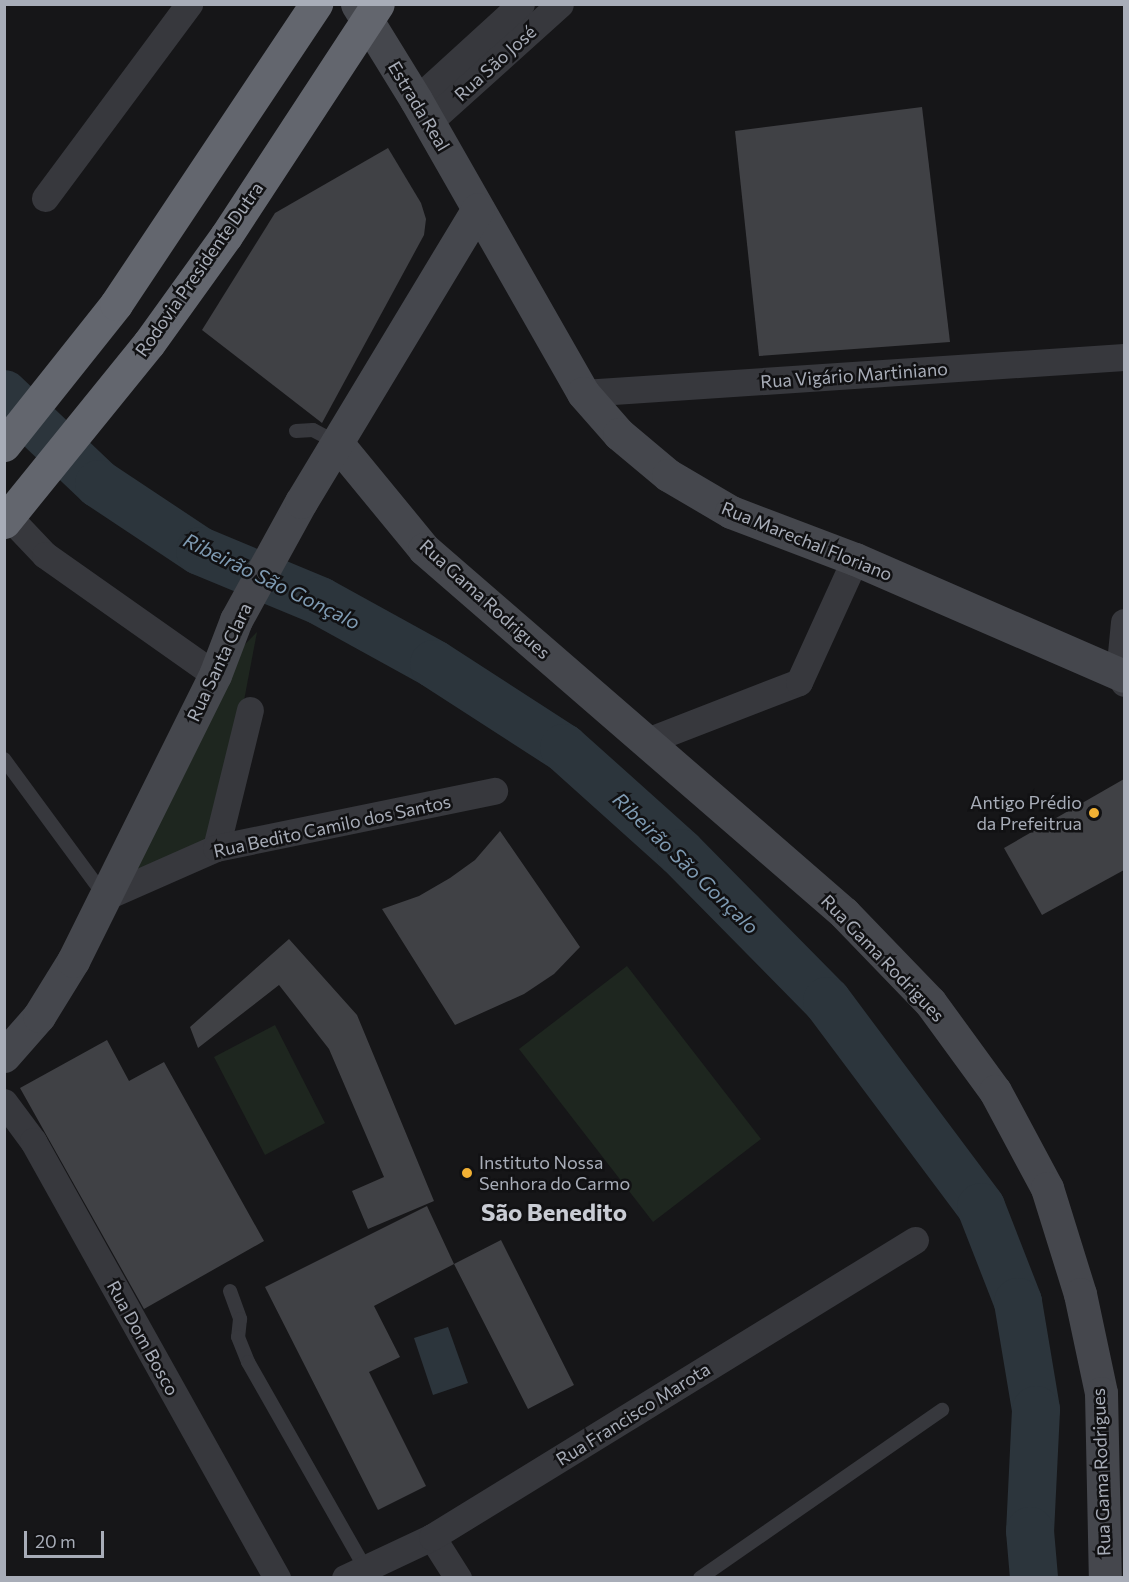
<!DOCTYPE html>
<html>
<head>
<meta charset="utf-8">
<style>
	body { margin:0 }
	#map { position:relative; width:1129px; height:1582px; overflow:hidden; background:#161618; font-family:Commissioner,sans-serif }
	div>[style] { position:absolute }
	.green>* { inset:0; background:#1e261f }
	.water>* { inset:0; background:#2c353c }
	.river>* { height:48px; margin:-24px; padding:0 24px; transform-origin:24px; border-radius:24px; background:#2c353c }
	.building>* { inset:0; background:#404145 }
	.lane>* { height:14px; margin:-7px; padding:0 7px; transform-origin:7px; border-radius:7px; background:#37383d }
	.street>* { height:27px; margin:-13.5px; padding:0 13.5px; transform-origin:13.5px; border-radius:13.5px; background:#37383d }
	.secondary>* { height:33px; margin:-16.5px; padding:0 16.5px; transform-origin:16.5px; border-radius:16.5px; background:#45474d }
	.highway>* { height:33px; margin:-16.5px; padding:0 16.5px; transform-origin:16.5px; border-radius:16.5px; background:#63666e }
	.highway-bridge>* { height:33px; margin:-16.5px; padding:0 16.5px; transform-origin:16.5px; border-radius:16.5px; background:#63666e }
	.dots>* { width:16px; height:16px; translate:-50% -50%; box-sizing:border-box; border:3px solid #111113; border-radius:50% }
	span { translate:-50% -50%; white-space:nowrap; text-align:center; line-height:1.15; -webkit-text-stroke:5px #111113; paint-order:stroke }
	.street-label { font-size:18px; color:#a8adb8 }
	.poi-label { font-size:18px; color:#a8adb8 }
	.right { translate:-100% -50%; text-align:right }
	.left { translate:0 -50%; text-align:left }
	.water-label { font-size:20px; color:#7f9bb3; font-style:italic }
	.district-label { font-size:24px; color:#c9ccd4; font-weight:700 }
	.frame { position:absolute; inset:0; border:6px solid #a8adb8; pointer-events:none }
	.scale { position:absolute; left:24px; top:1531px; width:80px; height:27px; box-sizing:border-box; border:3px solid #a8adb8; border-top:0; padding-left:8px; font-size:18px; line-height:21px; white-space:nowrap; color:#a8adb8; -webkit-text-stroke:4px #111113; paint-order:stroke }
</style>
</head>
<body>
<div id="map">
	<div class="green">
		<div style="clip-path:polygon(257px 632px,216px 848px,105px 897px,215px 675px)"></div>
		<div style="clip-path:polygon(627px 966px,761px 1139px,653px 1222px,519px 1049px)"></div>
		<div style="clip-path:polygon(275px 1025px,325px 1123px,265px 1155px,214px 1057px)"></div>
	</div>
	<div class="water">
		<div style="clip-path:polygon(448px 1327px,468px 1383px,433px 1395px,414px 1338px)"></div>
	</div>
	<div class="river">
		<div style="left:4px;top:394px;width:131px;rotate:43.5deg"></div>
		<div style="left:99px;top:484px;width:121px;rotate:33.6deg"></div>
		<div style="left:200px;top:551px;width:130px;rotate:22.6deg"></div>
		<div style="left:320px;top:601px;width:130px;rotate:28.9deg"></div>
		<div style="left:434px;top:664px;width:155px;rotate:32.9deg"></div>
		<div style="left:564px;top:748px;width:157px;rotate:41.9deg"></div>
		<div style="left:681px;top:853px;width:208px;rotate:45.4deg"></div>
		<div style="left:827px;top:1001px;width:257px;rotate:53.2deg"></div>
		<div style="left:981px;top:1207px;width:102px;rotate:68.7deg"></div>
		<div style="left:1018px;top:1302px;width:109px;rotate:80.5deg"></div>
		<div style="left:1036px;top:1410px;width:121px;rotate:92.8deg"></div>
		<div style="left:1030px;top:1531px;width:47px;rotate:85.1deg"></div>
	</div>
	<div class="building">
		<div style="clip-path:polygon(922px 107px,950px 342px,759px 356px,735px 131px)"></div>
		<div style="clip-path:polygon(388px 148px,421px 203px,426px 219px,424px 235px,322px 423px,202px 330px,275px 213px)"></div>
		<div style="clip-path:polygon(1124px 779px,1124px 870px,1042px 915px,1004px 848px)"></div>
		<div style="clip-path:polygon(500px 831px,580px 947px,554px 974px,524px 994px,455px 1025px,382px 909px,419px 896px,450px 878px,475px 860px)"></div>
		<div style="clip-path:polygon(289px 939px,357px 1015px,434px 1201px,368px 1229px,352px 1191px,384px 1177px,329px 1049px,279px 985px,198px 1048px,190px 1027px)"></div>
		<div style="clip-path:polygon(107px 1040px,129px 1081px,164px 1062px,264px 1241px,144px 1309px,20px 1088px)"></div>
		<div style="clip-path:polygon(427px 1206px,454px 1264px,501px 1240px,574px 1385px,528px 1409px,454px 1264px,374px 1306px,400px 1357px,369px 1372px,426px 1486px,378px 1510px,265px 1287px)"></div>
	</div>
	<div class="lane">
		<div style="left:296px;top:431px;width:17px;rotate:-3deg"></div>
		<div style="left:313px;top:430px;width:27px;rotate:28deg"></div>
		<div style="left:4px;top:759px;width:169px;rotate:53.7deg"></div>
		<div style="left:230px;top:1291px;width:30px;rotate:70deg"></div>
		<div style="left:240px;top:1319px;width:18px;rotate:96deg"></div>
		<div style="left:238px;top:1337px;width:27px;rotate:68deg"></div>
		<div style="left:248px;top:1362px;width:237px;rotate:60.4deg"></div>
		<div style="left:700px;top:1578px;width:295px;rotate:-34.8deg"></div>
	</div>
	<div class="street">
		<div style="left:416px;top:100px;width:142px;rotate:-42.4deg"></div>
		<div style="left:429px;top:122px;width:176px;rotate:-42deg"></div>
		<div style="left:45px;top:198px;width:242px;rotate:-53.4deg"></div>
		<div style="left:583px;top:393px;width:542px;rotate:-3.81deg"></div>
		<div style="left:4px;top:512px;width:59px;rotate:46.4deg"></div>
		<div style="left:45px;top:555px;width:208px;rotate:35.2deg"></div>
		<div style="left:1124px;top:622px;width:52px;rotate:95.5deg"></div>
		<div style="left:1119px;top:674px;width:10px;rotate:61deg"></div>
		<div style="left:647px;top:741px;width:163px;rotate:-21.2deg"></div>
		<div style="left:799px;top:682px;width:135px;rotate:-65.5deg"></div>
		<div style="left:216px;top:848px;width:142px;rotate:-76.2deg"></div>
		<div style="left:105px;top:897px;width:121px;rotate:-23.8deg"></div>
		<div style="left:216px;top:848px;width:284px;rotate:-11.6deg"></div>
		<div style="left:4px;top:1102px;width:49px;rotate:53.4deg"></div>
		<div style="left:33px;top:1141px;width:501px;rotate:60.82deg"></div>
		<div style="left:432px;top:1537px;width:49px;rotate:57.6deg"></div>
		<div style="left:345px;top:1578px;width:96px;rotate:-25.2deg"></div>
		<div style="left:432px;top:1537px;width:567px;rotate:-31.59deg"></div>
	</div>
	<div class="secondary">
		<div style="left:357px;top:4px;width:113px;rotate:58.4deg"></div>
		<div style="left:416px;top:100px;width:337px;rotate:60.3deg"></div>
		<div style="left:583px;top:393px;width:55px;rotate:48.7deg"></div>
		<div style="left:619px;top:434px;width:64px;rotate:39.9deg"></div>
		<div style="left:668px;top:475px;width:73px;rotate:30.4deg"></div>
		<div style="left:731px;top:512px;width:133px;rotate:20.8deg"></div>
		<div style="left:855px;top:559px;width:293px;rotate:23.5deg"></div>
		<div style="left:337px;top:443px;width:137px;rotate:50.6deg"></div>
		<div style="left:424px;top:549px;width:556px;rotate:40.91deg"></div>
		<div style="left:844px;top:913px;width:124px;rotate:46deg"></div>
		<div style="left:930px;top:1002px;width:110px;rotate:53.9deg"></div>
		<div style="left:995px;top:1091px;width:110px;rotate:61.8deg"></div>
		<div style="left:1047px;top:1188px;width:111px;rotate:72.7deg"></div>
		<div style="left:1080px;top:1294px;width:101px;rotate:78deg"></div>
		<div style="left:1101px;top:1393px;width:185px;rotate:88.8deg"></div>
		<div style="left:4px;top:1056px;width:53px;rotate:-48.8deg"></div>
		<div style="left:39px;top:1016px;width:65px;rotate:-58.3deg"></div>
		<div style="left:73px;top:961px;width:319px;rotate:-63.6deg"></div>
		<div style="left:215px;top:675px;width:59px;rotate:-69.1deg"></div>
		<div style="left:236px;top:620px;width:135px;rotate:-61.2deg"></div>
		<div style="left:301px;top:502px;width:342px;rotate:-58.9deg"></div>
	</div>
	<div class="highway">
		<div style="left:4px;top:445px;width:180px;rotate:-51.5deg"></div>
		<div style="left:116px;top:304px;width:361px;rotate:-56.3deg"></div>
	</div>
	<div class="highway-bridge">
		<div style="left:4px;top:522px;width:230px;rotate:-51deg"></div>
		<div style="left:149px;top:343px;width:132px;rotate:-54.3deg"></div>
		<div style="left:226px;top:236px;width:277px;rotate:-56.8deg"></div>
	</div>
	<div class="dots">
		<div style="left:1094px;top:813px;background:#f2b134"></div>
		<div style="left:467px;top:1173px;background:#f2b134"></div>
	</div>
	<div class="street-label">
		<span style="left:495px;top:63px;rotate:-42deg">Rua São José</span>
		<span style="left:419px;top:106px;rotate:59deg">Estrada Real</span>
		<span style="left:199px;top:269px;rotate:-55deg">Rodovia Presidente Dutra</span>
		<span style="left:854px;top:375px;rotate:-4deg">Rua Vigário Martiniano</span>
		<span style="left:807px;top:541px;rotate:22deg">Rua Marechal Floriano</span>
		<span style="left:485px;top:599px;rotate:42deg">Rua Gama Rodrigues</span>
		<span style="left:219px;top:662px;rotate:-65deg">Rua Santa Clara</span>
		<span style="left:332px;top:826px;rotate:-12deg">Rua Bedito Camilo dos Santos</span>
		<span style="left:883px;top:958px;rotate:46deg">Rua Gama Rodrigues</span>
		<span style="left:143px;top:1338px;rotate:61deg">Rua Dom Bosco</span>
		<span style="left:633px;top:1414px;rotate:-32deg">Rua Francisco Marota</span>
		<span style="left:1101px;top:1472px;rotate:-92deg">Rua Gama Rodrigues</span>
	</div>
	<div class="poi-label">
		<span class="right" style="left:1082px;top:813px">Antigo Prédio<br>da Prefeitrua</span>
		<span class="left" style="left:479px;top:1173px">Instituto Nossa<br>Senhora do Carmo</span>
	</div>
	<div class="water-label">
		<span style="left:272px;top:581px;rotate:26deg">Ribeirão São Gonçalo</span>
		<span style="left:686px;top:863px;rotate:44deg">Ribeirão São Gonçalo</span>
	</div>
	<div class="district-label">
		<span style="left:554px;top:1212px">São Benedito</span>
	</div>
	<div class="frame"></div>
	<div class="scale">20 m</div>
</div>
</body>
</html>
